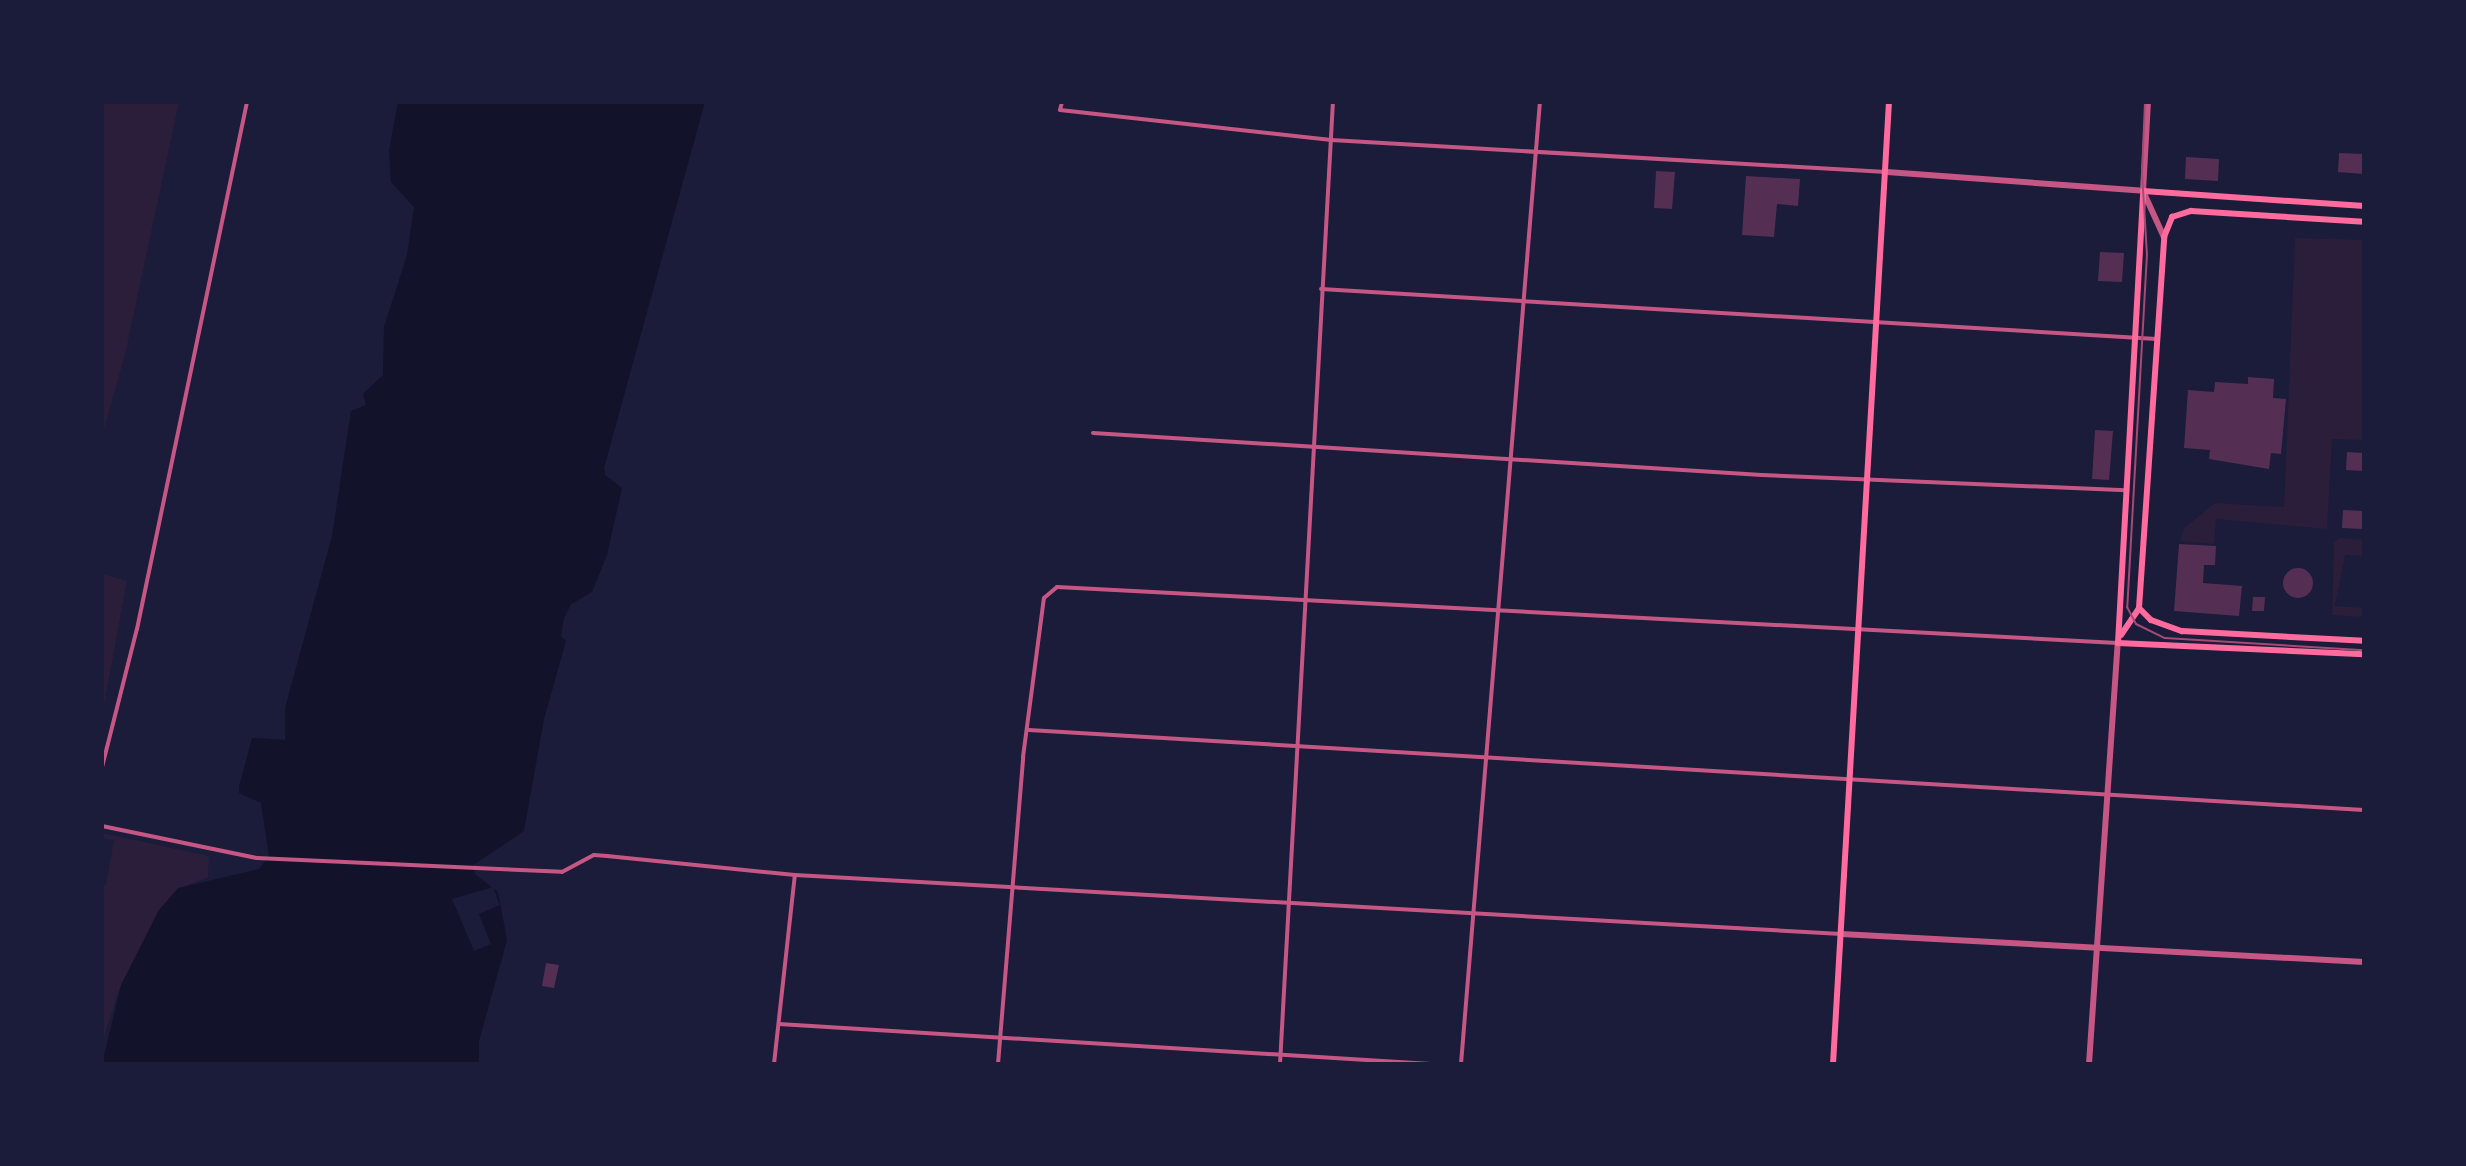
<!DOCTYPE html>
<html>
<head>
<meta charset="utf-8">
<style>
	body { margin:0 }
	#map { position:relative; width:2466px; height:1166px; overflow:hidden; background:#1b1b3a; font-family:"DejaVu Sans",sans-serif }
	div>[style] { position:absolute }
	.green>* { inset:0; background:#2a1e3b }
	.water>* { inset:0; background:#12122b }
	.pier>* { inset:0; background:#1b1b3a }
	.building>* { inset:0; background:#542f53 }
	.round { border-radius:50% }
	.minor>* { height:4px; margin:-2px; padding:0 2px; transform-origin:2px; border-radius:2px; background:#c65784 }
	.tertiary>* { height:6px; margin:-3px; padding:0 3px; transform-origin:3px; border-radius:3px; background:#c65784 }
	.secondary>* { height:6px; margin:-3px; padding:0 3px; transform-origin:3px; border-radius:3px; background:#ff6b9d }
	.tram>* { height:2px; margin:-1px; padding:0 1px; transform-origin:1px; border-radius:1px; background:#a44b75 }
	span { translate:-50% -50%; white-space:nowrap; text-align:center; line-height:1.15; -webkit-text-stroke:6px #1b1b3a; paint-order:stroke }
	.frame { position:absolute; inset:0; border:104px solid #1b1b3a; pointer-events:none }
</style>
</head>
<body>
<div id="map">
	<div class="green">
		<div style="clip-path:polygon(102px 102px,179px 102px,125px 355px,102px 436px)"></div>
		<div style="clip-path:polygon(2295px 238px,2364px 240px,2364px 440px,2332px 439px,2327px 529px,2216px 519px,2214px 544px,2180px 541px,2184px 528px,2215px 503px,2284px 507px)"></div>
		<div style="clip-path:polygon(2340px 538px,2364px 540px,2364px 556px,2345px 555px,2335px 606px,2364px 608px,2364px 617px,2332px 615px,2334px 542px)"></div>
		<div style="clip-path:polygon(103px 574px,127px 581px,102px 716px,102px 575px)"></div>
		<div style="clip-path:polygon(102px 833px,209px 856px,208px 877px,178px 889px,158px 912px,120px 987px,102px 1044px,102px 885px,106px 885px,114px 840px,102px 838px)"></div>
	</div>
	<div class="water">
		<div style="clip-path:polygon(398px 102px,705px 102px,604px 468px,605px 475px,622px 488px,607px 555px,592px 592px,571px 604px,564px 618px,561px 636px,566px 641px,544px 719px,524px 831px,473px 865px,475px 874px,498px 892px,507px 940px,479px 1041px,479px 1064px,102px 1064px,121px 985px,159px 910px,178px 888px,259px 869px,269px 856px,261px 803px,239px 793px,239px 787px,252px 738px,285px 740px,285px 708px,332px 536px,351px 411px,366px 405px,363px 394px,383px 375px,384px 327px,407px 255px,414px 207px,391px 182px,389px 151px)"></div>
	</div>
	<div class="pier">
		<div style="clip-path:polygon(493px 887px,500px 905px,479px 914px,491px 944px,474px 951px,452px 899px)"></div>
	</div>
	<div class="building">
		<div style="clip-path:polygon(2339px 153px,2364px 154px,2364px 174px,2338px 172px)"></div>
		<div style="clip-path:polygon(2186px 157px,2219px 159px,2218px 181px,2185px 179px)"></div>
		<div style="clip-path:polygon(1656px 171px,1675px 172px,1672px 209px,1654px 208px)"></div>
		<div style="clip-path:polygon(1746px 176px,1800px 179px,1798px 206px,1777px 204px,1774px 237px,1742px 235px)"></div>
		<div style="clip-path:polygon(2100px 252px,2124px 253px,2122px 282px,2098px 281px)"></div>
		<div style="clip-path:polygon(2248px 377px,2274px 379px,2273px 398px,2286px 399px,2281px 454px,2271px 453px,2269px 469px,2209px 459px,2210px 450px,2184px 448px,2188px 390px,2214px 392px,2215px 382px,2248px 384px)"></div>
		<div style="clip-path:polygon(2095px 430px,2113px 431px,2109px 480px,2092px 479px)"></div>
		<div style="clip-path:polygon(2347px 452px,2364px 453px,2364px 471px,2346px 470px)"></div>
		<div style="clip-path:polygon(2343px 510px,2364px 511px,2364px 529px,2342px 528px)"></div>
		<div style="clip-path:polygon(2179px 544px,2216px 546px,2215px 565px,2204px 565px,2203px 583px,2242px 586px,2239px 616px,2174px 611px)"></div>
		<div class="round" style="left:2283px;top:568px;width:30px;height:30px"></div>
		<div style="clip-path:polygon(2253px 597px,2265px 597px,2264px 611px,2252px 611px)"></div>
		<div style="clip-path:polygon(546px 963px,559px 965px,554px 988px,542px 986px)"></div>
	</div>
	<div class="minor">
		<div style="left:1062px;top:102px;width:8px;rotate:104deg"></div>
		<div style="left:1060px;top:110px;width:273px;rotate:6.3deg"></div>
		<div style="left:1331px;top:140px;width:556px;rotate:3.3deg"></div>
		<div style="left:1321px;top:289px;width:837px;rotate:3.42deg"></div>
		<div style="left:1093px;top:433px;width:670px;rotate:3.59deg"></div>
		<div style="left:1762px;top:475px;width:364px;rotate:2.4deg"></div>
		<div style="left:1029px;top:730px;width:1337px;rotate:3.43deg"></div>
		<div style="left:102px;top:767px;width:142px;rotate:-75.8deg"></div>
		<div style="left:137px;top:629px;width:538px;rotate:-78.21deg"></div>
		<div style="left:102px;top:826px;width:158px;rotate:11.7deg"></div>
		<div style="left:257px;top:858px;width:305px;rotate:2.6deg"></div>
		<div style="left:562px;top:872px;width:36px;rotate:-28deg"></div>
		<div style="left:594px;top:855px;width:13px;rotate:4deg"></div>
		<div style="left:607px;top:856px;width:189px;rotate:5.8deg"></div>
		<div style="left:795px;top:875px;width:1048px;rotate:3.23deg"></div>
		<div style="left:779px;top:1024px;width:653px;rotate:3.51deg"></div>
		<div style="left:774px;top:1064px;width:190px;rotate:-83.7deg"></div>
		<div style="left:998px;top:1064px;width:308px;rotate:-85.3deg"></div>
		<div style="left:1023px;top:757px;width:160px;rotate:-82.5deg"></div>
		<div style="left:1044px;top:598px;width:17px;rotate:-40deg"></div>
		<div style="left:1057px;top:587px;width:1062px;rotate:3.02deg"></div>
		<div style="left:1280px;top:1064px;width:963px;rotate:-86.85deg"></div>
		<div style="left:1461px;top:1064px;width:965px;rotate:-85.31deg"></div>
	</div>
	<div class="tertiary">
		<div style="left:1887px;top:172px;width:257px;rotate:4.2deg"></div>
		<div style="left:2143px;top:191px;width:89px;rotate:-86.8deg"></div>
		<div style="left:2143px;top:191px;width:51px;rotate:65.5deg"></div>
		<div style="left:1841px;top:934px;width:524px;rotate:3.06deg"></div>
		<div style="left:2089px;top:1064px;width:422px;rotate:-86.1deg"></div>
	</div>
	<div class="secondary">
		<div style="left:2139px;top:608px;width:372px;rotate:-86.1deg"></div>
		<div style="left:2164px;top:237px;width:22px;rotate:-68deg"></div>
		<div style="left:2172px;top:217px;width:20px;rotate:-18deg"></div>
		<div style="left:2191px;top:211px;width:173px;rotate:3.6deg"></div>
		<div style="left:2139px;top:608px;width:17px;rotate:45deg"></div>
		<div style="left:2151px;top:620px;width:33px;rotate:20deg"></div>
		<div style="left:2182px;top:631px;width:182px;rotate:3.1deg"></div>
		<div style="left:2121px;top:635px;width:32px;rotate:-56deg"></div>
		<div style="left:2118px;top:643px;width:453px;rotate:-86.8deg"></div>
		<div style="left:2143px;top:191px;width:222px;rotate:3.9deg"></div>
		<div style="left:2118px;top:643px;width:246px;rotate:2.6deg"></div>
		<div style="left:1833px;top:1064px;width:964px;rotate:-86.67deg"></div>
	</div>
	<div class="tram">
		<div style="left:2145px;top:102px;width:71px;rotate:92.4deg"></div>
		<div style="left:2142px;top:173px;width:81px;rotate:86.5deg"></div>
		<div style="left:2147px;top:254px;width:354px;rotate:93.2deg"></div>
		<div style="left:2127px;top:607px;width:19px;rotate:62deg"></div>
		<div style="left:2136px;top:624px;width:32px;rotate:26deg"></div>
		<div style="left:2165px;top:638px;width:199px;rotate:3.5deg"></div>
	</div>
	<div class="frame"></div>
</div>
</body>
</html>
